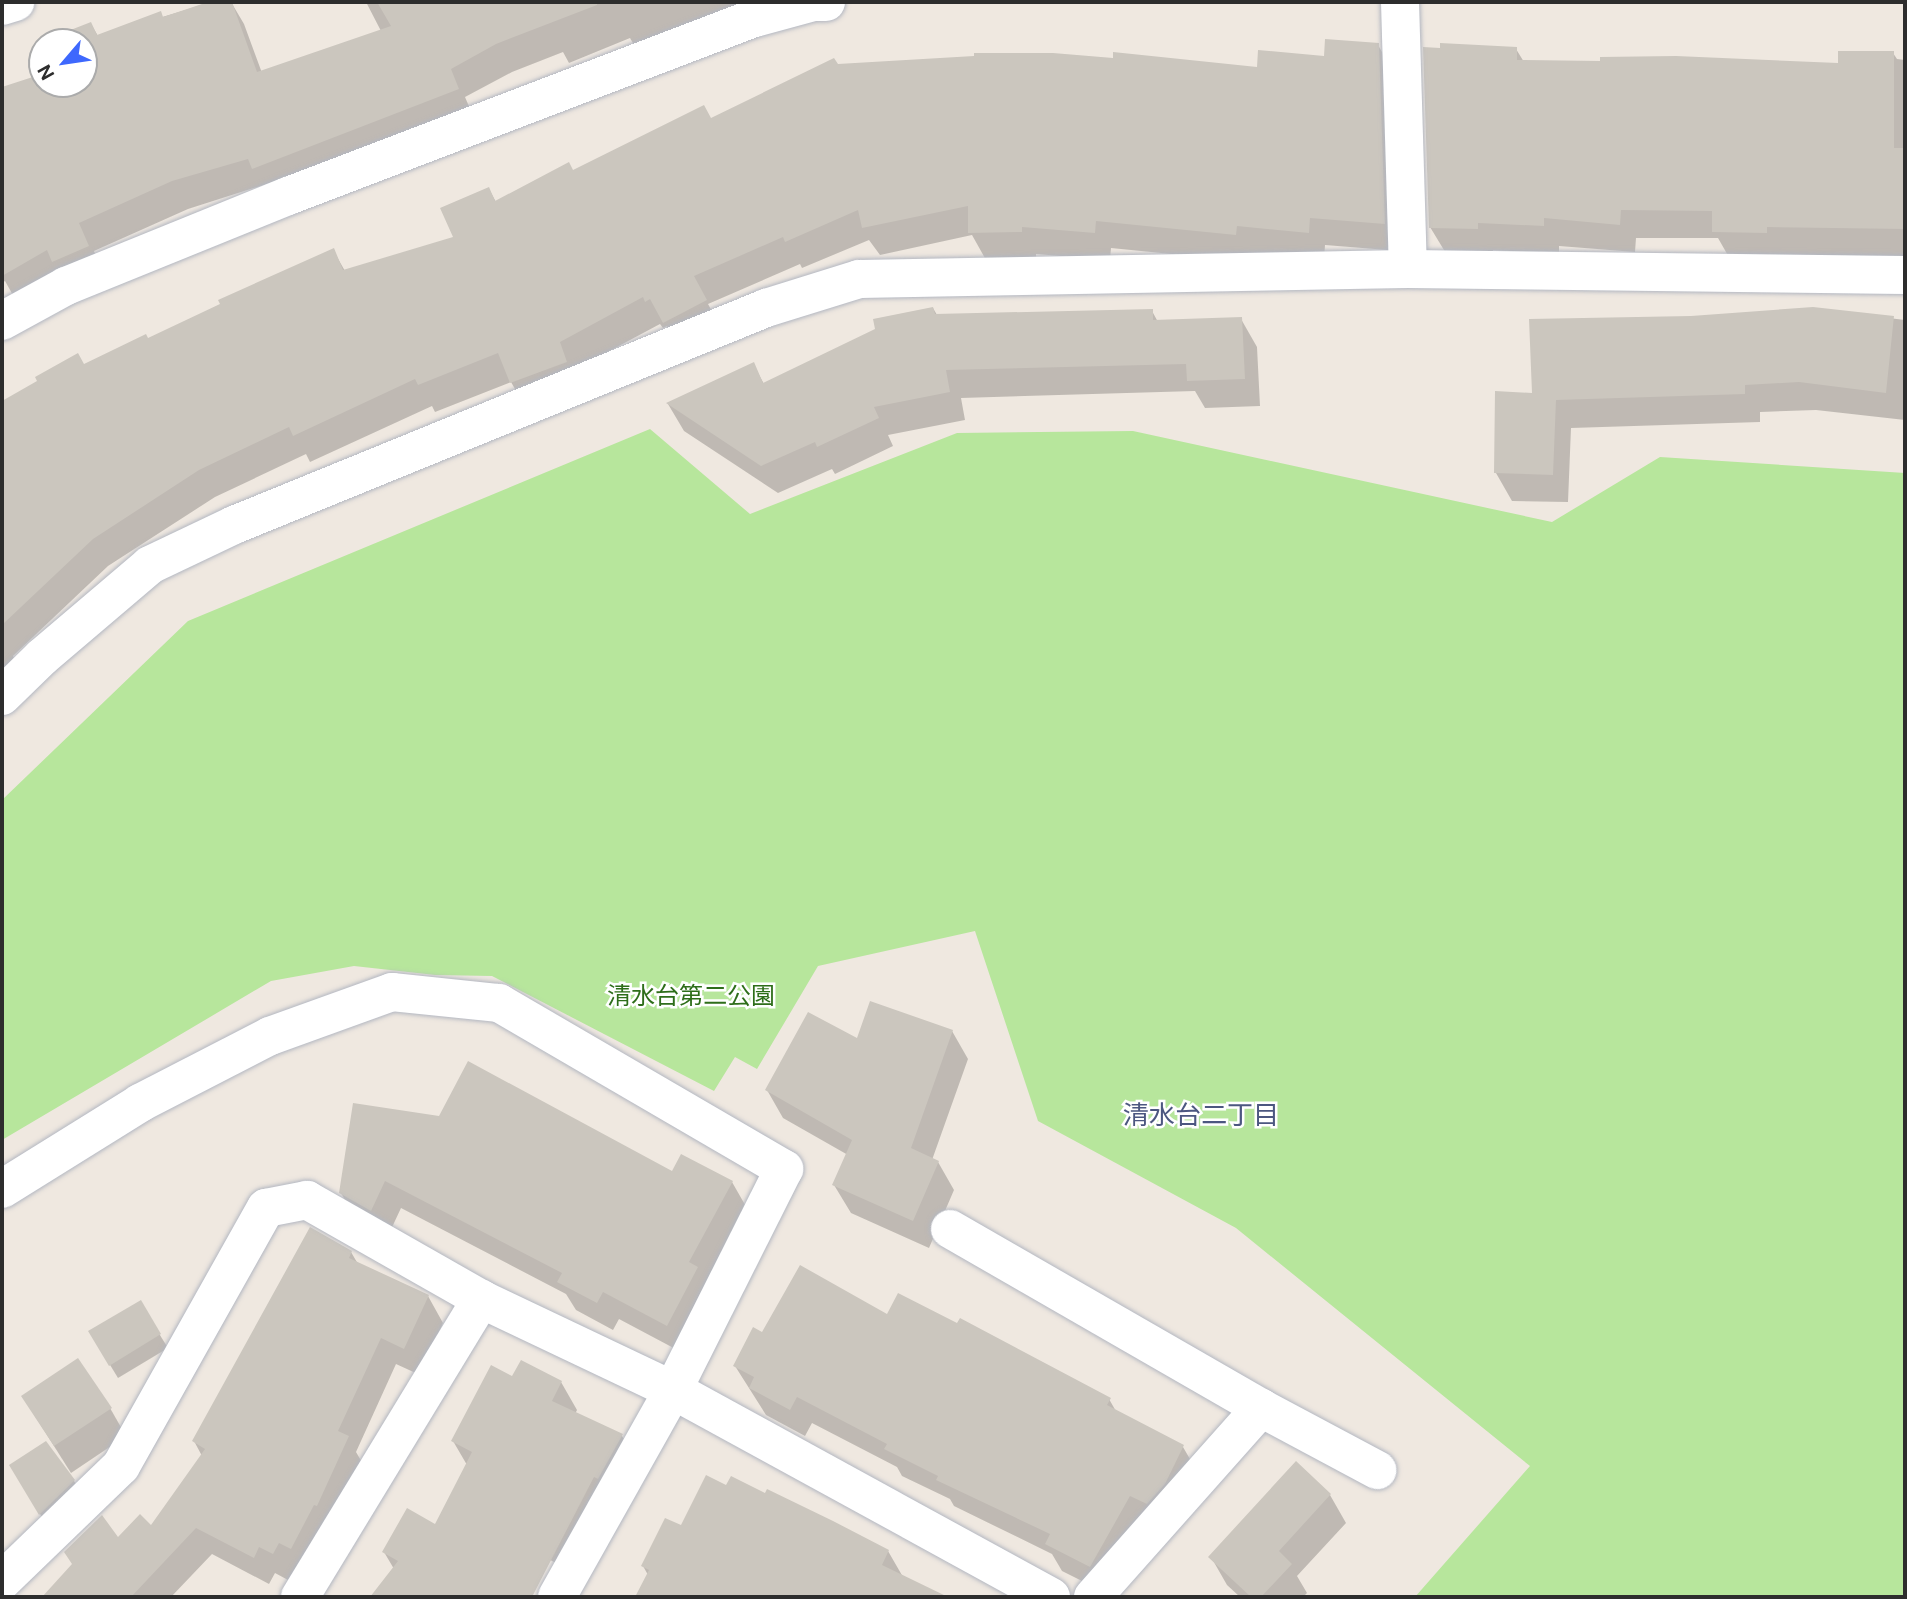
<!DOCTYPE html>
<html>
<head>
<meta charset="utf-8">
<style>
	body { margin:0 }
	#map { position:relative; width:1907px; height:1599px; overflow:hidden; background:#efe8e0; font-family:"DM Sans","Noto Sans JP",sans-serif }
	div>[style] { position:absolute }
	.green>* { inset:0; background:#b7e69c }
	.shadow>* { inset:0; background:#0003 }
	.building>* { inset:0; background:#cbc6be }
	.roads { filter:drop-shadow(0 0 2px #b3b7c1) drop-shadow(0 0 2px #b3b7c1) }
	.street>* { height:38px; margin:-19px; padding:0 19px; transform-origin:19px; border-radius:19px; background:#fff }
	span { translate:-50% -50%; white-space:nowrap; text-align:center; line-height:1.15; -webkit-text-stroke:5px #fff; paint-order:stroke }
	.park-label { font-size:24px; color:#2e6e1a }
	.neighbourhood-label { font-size:26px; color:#4c5780 }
	.frame { position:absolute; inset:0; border:4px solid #2d2d2d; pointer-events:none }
	.north { position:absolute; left:28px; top:28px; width:70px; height:70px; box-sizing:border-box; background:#fff; border:2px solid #ababab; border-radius:50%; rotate:241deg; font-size:19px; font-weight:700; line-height:28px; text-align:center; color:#2d2d2d }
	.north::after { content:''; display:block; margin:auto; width:24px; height:32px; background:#3e68fd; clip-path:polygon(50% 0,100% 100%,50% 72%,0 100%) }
</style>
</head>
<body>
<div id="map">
	<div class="green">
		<div style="clip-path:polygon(650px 429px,750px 514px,957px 433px,1133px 431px,1552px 522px,1660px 457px,1905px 473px,1905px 1597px,1415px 1597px,1530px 1466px,1236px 1228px,1038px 1121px,975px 931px,818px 966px,757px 1069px,735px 1057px,714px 1091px,492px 976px,435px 975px,354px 966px,271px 981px,2px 1140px,2px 800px,188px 621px)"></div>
	</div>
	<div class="shadow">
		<div style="clip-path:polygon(213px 2px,231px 2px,244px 24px,262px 73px,381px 31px,366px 2px,742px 2px,745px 8px,640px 55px,630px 38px,569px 63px,563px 52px,512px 72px,465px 97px,474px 118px,188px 209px,94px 251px,103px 274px,18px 304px,5px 281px,2px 283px,2px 89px,42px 75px,42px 84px,84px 84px,84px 42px,47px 41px,91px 24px,98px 36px)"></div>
		<div style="clip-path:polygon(1378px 45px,1394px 73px,1400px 251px,1325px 245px,1324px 260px,1251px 262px,1111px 248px,1110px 260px,1036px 254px,1036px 259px,986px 260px,972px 235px,880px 255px,869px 240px,802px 268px,800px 264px,708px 304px,721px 328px,680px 350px,667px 326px,663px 328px,660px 324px,574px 370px,527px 410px,511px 382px,435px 412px,432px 406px,310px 462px,306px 454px,215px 497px,108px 566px,13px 656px,16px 662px,2px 680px,2px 404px,39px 382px,147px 340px,333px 250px,345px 271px,455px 238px,489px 189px,496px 202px,711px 119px,837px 66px,1259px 68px,1326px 58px)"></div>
		<div style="clip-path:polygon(1516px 49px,1524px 62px,1840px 65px,1893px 53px,1897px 59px,1905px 60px,1905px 256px,1730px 259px,1718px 238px,1636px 238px,1635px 252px,1559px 246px,1559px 254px,1493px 250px,1493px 256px,1447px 255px,1430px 227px)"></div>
		<div style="clip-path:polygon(933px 308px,937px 315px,1152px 311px,1158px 322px,1241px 319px,1257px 347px,1260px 406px,1205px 408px,1195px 391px,961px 398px,965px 420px,888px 435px,893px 446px,835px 474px,832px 469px,778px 493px,684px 431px,668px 404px,753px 364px,764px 384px)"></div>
		<div style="clip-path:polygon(1814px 309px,1905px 320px,1905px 420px,1816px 410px,1760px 412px,1760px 422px,1571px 428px,1568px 502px,1512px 501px,1496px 473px,1533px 394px,1691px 318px)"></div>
		<div style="clip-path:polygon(952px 1031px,968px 1059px,932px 1160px,938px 1162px,954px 1190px,929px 1248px,851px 1213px,834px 1185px,848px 1155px,783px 1118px,767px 1090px,858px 1041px)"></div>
		<div style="clip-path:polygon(355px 1105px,673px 1173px,732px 1182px,748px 1210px,683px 1353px,619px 1319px,613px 1330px,576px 1310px,566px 1294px,401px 1208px,387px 1238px,357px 1221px,341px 1193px)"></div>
		<div style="clip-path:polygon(351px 1252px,358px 1264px,428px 1296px,443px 1323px,420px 1375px,396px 1364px,356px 1452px,363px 1464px,307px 1575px,295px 1569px,288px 1580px,275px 1573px,269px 1584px,212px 1554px,171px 1597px,45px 1597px,74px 1565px,118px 1540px,152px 1528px,202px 1456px,194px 1441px)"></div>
		<div style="clip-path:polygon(140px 1303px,168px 1348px,118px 1378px,90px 1332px)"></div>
		<div style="clip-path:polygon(887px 1317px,1109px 1399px,1117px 1413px,1183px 1447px,1198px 1473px,1106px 1593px,1062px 1571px,1052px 1554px,954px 1506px,950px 1499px,902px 1476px,897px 1467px,812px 1423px,805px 1436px,766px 1415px,735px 1366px,763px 1335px)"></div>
		<div style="clip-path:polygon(513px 1378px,561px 1382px,577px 1410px,575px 1414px,622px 1436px,638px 1463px,574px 1572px,469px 1519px,467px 1465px,453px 1441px)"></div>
		<div style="clip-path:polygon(23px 1397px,110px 1408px,126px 1436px,71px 1473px)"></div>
		<div style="clip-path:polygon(1296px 1463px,1330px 1495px,1346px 1523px,1297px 1576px,1307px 1593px,1303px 1597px,1240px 1597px,1227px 1585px,1211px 1557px)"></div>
		<div style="clip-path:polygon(11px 1466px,74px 1481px,82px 1494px,48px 1527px)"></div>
		<div style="clip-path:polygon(727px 1487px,888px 1551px,903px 1577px,944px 1597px,650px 1597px,643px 1585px,648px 1575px,643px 1566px)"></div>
		<div style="clip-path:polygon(443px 1531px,531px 1597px,372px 1597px,394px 1569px,384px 1552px)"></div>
	</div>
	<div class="building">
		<div style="clip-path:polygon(208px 2px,232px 2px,257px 72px,391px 26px,377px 2px,597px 2px,597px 5px,496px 44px,451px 69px,459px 89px,252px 169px,248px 159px,172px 181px,79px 223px,89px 246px,52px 262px,47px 250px,2px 276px,2px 87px,42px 74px,42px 84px,84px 84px,84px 42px,45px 40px,91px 22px,97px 35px,161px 11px,163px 17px)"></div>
		<div style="clip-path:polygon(1325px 39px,1379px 43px,1385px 224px,1310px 218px,1309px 233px,1237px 226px,1236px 235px,1096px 221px,1095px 233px,1022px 227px,1022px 232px,968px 233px,968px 206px,862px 228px,858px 210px,785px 242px,783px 237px,694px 276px,707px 300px,663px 323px,650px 299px,645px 302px,643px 297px,560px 342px,567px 362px,510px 383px,498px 353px,418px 385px,415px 379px,293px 436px,289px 427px,199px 470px,93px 539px,2px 625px,2px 401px,37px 381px,35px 377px,78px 353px,84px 364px,146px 334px,148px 338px,220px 304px,218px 300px,334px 248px,343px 270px,453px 237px,440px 208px,489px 187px,495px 201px,569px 162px,573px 170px,704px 105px,711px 118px,834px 58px,838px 64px,974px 56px,974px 53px,1053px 53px,1113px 58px,1113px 52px,1257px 67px,1258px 50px,1324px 56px)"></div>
		<div style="clip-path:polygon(1440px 43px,1517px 47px,1517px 60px,1600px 61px,1600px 57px,1676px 56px,1838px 63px,1838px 51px,1894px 51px,1894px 148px,1905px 148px,1905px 229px,1767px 227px,1767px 233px,1712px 232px,1712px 211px,1621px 210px,1620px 225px,1544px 218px,1544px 226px,1478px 223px,1478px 229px,1429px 228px,1423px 47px,1440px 48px)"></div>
		<div style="clip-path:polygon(933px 307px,935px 314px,1153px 309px,1153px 320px,1242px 317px,1245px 379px,1187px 381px,1186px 364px,946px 370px,950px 392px,874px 407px,879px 418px,817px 447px,815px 442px,761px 466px,666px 403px,754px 362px,763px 383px,875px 329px,873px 319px)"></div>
		<div style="clip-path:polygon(1813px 307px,1894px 316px,1886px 393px,1799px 382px,1745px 385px,1745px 394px,1556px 400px,1553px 475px,1494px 473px,1495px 391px,1532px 393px,1529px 319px,1691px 316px)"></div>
		<div style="clip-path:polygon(870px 1001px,953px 1030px,911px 1148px,939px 1161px,913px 1221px,832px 1185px,852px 1140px,765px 1090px,808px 1012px,857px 1038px)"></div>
		<div style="clip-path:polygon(468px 1061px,672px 1171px,681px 1154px,733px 1181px,689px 1262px,698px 1267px,667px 1326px,603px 1292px,597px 1303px,557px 1282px,562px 1273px,385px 1181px,371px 1211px,339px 1193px,353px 1103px,439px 1116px)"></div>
		<div style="clip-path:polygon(310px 1227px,352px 1251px,349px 1258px,429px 1295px,404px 1349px,381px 1338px,338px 1431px,349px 1436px,317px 1506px,314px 1505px,291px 1549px,279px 1543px,273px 1554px,259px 1547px,254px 1558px,196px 1528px,131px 1597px,42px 1597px,72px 1564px,64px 1552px,102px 1515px,118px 1537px,140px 1514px,151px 1525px,205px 1449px,192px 1441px)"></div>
		<div style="clip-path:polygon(800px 1265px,887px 1314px,898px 1293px,957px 1323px,960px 1318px,1111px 1398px,1107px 1405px,1184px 1445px,1165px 1484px,1147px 1504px,1130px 1496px,1090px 1567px,1045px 1544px,1050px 1534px,936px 1480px,938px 1476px,884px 1449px,887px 1444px,797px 1397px,790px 1410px,749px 1388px,754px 1377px,733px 1366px,753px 1327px,762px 1332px)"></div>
		<div style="clip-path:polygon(141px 1300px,161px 1334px,109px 1366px,88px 1331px)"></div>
		<div style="clip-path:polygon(78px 1358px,112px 1408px,54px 1446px,21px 1396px)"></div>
		<div style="clip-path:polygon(521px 1360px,562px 1381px,552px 1401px,623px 1434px,598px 1479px,594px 1477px,532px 1597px,370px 1597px,398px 1561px,382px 1552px,407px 1508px,435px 1524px,472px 1452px,451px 1441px,491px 1365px,512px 1376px)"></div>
		<div style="clip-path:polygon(46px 1441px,75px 1480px,39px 1515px,9px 1465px)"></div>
		<div style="clip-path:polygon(1296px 1461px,1331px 1494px,1279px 1551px,1292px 1564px,1261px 1597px,1251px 1597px,1208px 1557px)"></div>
		<div style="clip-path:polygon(706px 1475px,726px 1485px,731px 1476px,765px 1493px,767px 1489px,833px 1521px,889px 1550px,882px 1565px,948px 1597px,635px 1597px,649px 1570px,641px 1566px,665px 1518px,681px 1525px)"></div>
	</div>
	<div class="roads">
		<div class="street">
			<div style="left:1400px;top:2px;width:267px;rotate:88.3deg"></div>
			<div style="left:2px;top:6px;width:14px;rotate:-17deg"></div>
			<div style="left:2px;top:321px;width:73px;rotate:-28.7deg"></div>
			<div style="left:66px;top:286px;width:240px;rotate:-22.1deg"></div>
			<div style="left:288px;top:196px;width:500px;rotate:-20.9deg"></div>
			<div style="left:755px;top:18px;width:60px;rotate:-15.4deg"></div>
			<div style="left:813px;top:2px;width:13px"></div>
			<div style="left:2px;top:696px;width:56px;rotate:-44.3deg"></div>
			<div style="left:42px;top:657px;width:142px;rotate:-40.4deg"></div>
			<div style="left:150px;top:565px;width:93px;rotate:-25.5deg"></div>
			<div style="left:234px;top:525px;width:575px;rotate:-22.19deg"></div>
			<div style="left:766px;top:308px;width:97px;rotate:-17.3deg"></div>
			<div style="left:859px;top:279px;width:549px;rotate:-1.04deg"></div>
			<div style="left:1408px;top:269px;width:497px;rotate:0.7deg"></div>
			<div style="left:2px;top:1189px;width:163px;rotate:-31.9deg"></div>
			<div style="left:140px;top:1103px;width:146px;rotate:-27.3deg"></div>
			<div style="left:270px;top:1036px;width:130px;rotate:-19.8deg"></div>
			<div style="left:392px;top:992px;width:108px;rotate:5.9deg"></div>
			<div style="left:499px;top:1003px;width:330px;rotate:30.2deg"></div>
			<div style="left:784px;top:1169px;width:247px;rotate:116.7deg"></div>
			<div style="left:673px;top:1390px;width:237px;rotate:119.3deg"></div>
			<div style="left:950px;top:1229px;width:359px;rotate:29.9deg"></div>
			<div style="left:2px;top:1581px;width:165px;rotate:-44deg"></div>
			<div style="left:121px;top:1466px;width:296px;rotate:-60.7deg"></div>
			<div style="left:266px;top:1208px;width:42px;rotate:-11deg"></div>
			<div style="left:307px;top:1200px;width:200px;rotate:29.6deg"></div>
			<div style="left:481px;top:1299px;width:212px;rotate:25.4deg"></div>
			<div style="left:673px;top:1390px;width:431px;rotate:28.7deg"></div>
			<div style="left:300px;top:1597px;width:349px;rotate:-58.7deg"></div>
			<div style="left:1093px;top:1597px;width:253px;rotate:-48.4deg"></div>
			<div style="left:1261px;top:1408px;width:132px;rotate:28.1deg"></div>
		</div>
	</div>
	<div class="park-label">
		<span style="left:691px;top:996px">清水台第二公園</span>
	</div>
	<div class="neighbourhood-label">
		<span style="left:1201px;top:1116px">清水台二丁目</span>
	</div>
	<div class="frame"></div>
	<div class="north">N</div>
</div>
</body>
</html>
